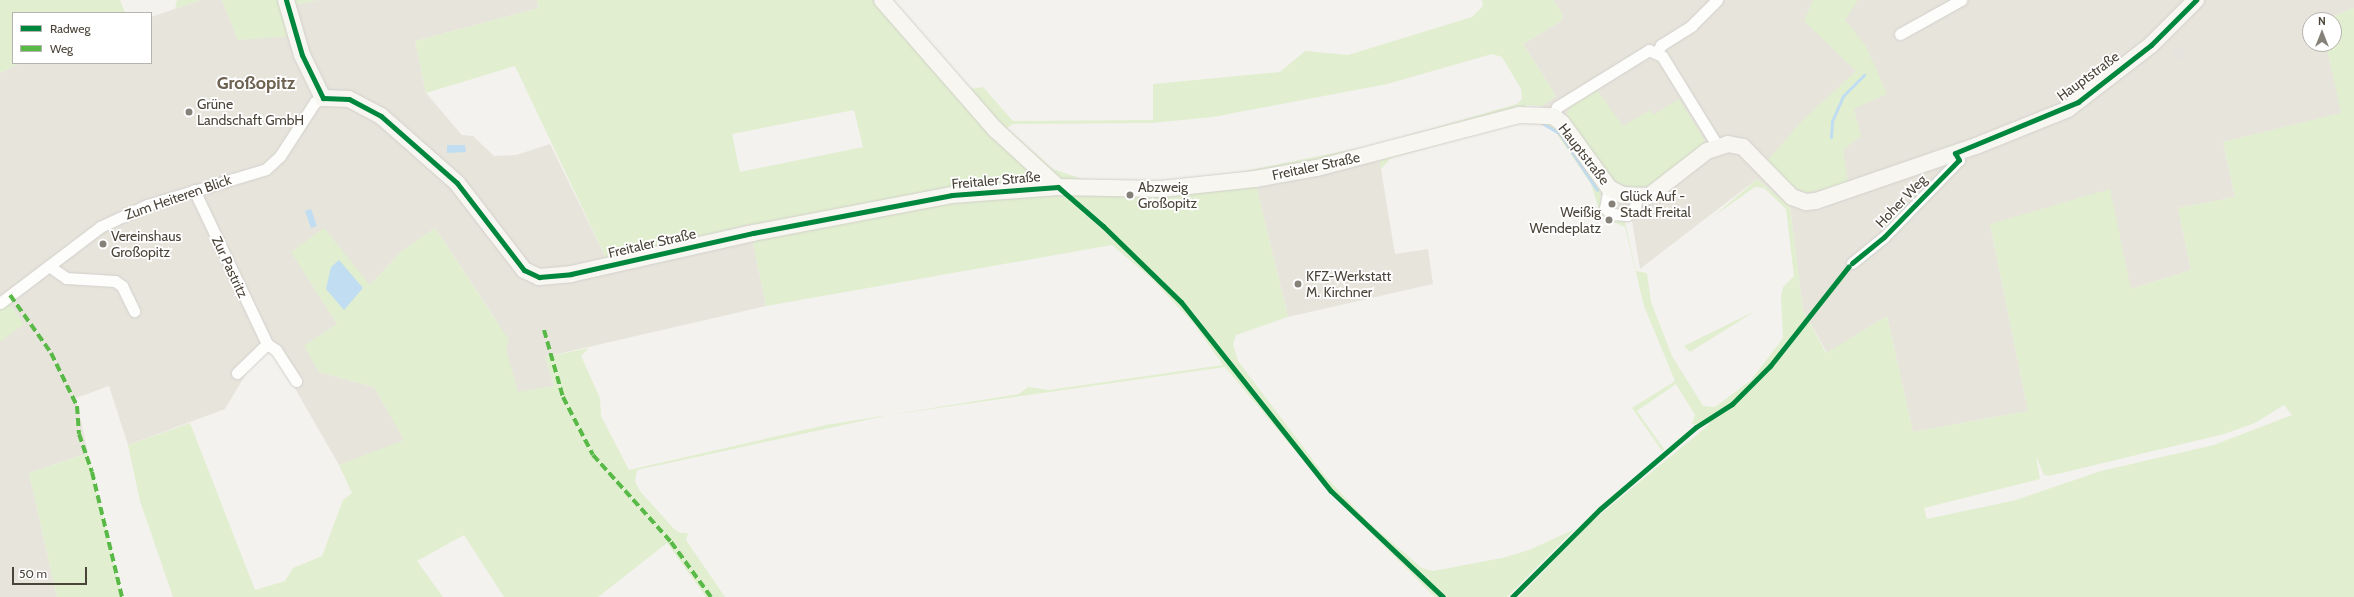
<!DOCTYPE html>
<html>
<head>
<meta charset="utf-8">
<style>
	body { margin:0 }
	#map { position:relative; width:2354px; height:597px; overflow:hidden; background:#f4f2ee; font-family:Cabin,sans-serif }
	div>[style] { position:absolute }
	.residential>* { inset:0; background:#e7e4dc }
	.green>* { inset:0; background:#e1eecf }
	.parking>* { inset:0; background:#e6e3df }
	.round { border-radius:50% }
	.water>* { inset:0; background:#c0ddf1 }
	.stream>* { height:3px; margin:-1.5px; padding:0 1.5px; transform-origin:1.5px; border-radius:1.5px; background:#c0ddf1 }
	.roads { filter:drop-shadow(0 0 1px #d2d0cb) drop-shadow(0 0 1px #d2d0cb) }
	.street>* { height:11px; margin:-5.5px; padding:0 5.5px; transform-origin:5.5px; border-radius:5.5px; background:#fdfdfc }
	.secondary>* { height:16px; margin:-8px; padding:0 8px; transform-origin:8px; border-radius:8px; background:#f7f6f1 }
	.quiet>* { height:4px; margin-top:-2px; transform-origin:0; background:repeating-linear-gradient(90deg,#58b947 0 8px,transparent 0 12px) }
	.cycleway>* { height:5px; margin:-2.5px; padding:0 2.5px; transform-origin:2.5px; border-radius:2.5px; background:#00873e }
	.dots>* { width:11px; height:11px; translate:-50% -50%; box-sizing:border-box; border:2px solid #fff; border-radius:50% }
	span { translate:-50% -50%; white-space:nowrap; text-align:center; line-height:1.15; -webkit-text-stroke:3.5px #fff; paint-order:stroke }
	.street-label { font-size:14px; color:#4b4439 }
	.poi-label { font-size:14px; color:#4b4439 }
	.left { translate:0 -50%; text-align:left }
	.right { translate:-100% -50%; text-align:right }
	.district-label { font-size:18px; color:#6e6250; font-weight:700 }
	.legend { position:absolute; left:12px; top:12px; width:140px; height:52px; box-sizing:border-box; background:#fff; border:1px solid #b7b4b0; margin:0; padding:5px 7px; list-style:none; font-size:12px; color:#4b4439 }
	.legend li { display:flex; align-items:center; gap:8px; height:20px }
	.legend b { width:20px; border:1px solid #b7b4b0 }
	.north { position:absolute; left:2302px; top:12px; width:40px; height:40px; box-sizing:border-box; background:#fff; border:1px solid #b7b4b0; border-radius:50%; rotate:0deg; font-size:11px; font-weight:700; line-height:16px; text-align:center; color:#4b4439 }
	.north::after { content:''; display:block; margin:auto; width:14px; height:18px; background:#868178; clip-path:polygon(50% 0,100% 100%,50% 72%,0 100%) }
	.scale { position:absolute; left:12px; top:567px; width:75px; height:18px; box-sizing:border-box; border:2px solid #4b4439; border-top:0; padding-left:5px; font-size:12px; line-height:14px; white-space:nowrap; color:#4b4439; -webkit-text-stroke:3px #fff; paint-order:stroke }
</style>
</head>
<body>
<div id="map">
	<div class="residential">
		<div style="clip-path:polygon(201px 0,222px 0,238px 40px,294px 5px,318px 0,537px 0,539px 8px,415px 41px,426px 93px,462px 135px,473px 136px,494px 156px,516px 155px,550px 144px,607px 260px,749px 224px,766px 306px,545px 357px,554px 386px,518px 393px,496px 320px,435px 228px,402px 251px,370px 285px,317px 291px,337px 324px,305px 346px,319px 372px,374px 387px,405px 441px,339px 465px,278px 359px,268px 351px,249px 369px,225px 409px,128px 445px,109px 386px,76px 398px,88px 453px,29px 473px,57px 597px,0 597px,0 73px,20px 63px,151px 63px,151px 17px)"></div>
		<div style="clip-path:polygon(1553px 0,2354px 0,2354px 8px,2324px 20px,2310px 20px,2310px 44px,2326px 44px,2342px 113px,2223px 142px,2235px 197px,2178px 208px,2191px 270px,2131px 289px,1990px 224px,2028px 411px,1913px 432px,1887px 316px,1827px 353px,1803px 310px,1790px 207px,1757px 179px,1640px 269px,1632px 221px,1616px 222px,1600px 211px,1601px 185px,1542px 106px,1556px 96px,1523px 44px,1561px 21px,1563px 15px)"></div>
		<div style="clip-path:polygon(1379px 157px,1395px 254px,1428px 249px,1433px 284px,1288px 317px,1256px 185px)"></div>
	</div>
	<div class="green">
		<div style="clip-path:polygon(0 0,120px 0,125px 13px,13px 13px,13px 63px,20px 63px,0 73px)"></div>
		<div style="clip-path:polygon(177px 0,201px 0,175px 9px)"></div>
		<div style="clip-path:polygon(222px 0,318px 0,294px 5px,290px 36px,238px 40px)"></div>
		<div style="clip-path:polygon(evenodd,537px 0,889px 0,971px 89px,983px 87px,1013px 121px,1153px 120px,1153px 84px,1280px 72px,1305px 51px,1348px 55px,1472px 17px,1483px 6px,1482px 0,1553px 0,1563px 15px,1561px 21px,1523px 44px,1556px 96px,1542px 106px,1526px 105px,1525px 117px,1556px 125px,1601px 185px,1600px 211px,1607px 218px,1625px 222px,1636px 271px,1647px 273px,1651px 302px,1672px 356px,1703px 406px,1715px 407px,1751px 380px,1783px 338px,1781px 297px,1783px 287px,1794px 276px,1786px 209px,1764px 188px,1755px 187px,1714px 216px,1757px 179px,1790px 207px,1803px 310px,1826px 353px,1887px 316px,1913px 432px,2028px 411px,1990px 224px,2110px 189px,2131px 289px,2191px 270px,2178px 208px,2235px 197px,2223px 142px,2341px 113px,2326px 44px,2334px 44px,2334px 20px,2324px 20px,2354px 8px,2354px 597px,1519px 597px,1591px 522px,1711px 423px,1692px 424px,1695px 415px,1676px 384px,1637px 411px,1664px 449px,1662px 451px,1632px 408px,1675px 381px,1644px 306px,1625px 227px,1606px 219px,1600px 213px,1591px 184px,1557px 134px,1547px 126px,1525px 121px,1391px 158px,1381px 169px,1379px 158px,1256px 185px,1288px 317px,1236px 335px,1233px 344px,1238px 361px,1325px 476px,1368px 522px,1422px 568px,1433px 571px,1502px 558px,1529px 550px,1575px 529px,1507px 597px,1435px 597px,1329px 491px,1225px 367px,889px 415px,637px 470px,635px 481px,640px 491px,673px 528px,680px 533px,688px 533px,686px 540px,725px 597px,706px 597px,667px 543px,598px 597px,504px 597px,464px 535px,417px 561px,443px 597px,173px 597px,140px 501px,128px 445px,190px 423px,255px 590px,285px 581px,293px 568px,322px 556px,343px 500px,352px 493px,339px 465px,404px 440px,374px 387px,319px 372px,304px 346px,337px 324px,291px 252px,324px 228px,370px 285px,402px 251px,435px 228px,509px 340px,506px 349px,518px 392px,554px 386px,545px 357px,589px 348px,581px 356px,600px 398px,601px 416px,629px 470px,826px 425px,1019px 394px,1028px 387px,1049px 390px,1223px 365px,1194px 324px,1152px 279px,1112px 245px,766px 306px,749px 224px,607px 260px,515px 66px,426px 93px,415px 41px,539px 8px,537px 0,1492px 54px,1502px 57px,1521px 89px,1522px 99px,1517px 104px,1378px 144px,1211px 178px,1159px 182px,1082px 179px,1053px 169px,1007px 128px,1013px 124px,1152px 123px,1213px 117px,1387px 84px,1492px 54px,537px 0,854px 110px,863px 147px,740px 172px,732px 134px,854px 110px,537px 0,2284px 405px,2292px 415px,2214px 445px,2101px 471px,2016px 500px,1927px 519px,1924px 508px,2040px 479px,2036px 456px,2044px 475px,2049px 476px,2224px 434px,2255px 423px,2284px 405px)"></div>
		<div style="clip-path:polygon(1813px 0,1858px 0,1845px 20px,1866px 46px,1887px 94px,1854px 109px,1861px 136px,1843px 150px,1848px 182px,1806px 193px,1790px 185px,1766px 162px,1803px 120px,1856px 71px,1804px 21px)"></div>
		<div style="clip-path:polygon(1597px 90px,1623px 126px,1650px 110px,1653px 115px,1679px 99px,1704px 139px,1705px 147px,1650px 186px,1635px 188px,1618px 183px,1589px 154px,1566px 114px,1573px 104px)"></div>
		<div style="clip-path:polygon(8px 302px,24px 324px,0 342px,0 308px)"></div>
		<div style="clip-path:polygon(1757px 310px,1690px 352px,1684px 346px)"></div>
		<div style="clip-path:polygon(88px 453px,122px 597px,57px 597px,29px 473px)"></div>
	</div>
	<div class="parking">
		<div class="round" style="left:2173px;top:48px;width:12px;height:12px"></div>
	</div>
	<div class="water">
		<div style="clip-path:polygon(447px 145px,465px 145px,466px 152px,447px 153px)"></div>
		<div style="clip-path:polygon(311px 209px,317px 226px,311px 228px,305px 211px)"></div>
		<div style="clip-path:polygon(339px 260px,363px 288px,344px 310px,326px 289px,331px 267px)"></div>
	</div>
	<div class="stream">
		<div style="left:1542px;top:123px;width:21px;rotate:31deg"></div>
		<div style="left:1560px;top:134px;width:67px;rotate:56.5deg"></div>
		<div style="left:1831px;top:137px;width:16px;rotate:-86deg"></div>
		<div style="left:1832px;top:121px;width:27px;rotate:-66deg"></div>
		<div style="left:1843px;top:96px;width:30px;rotate:-45deg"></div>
	</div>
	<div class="roads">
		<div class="street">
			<div style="left:1900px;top:34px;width:70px;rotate:-29.1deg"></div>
			<div style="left:1657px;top:52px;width:8px;rotate:-60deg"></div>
			<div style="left:1661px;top:45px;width:36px;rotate:-32deg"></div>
			<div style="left:1691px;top:26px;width:37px;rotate:-45deg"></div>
			<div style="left:1553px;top:116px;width:10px;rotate:-66deg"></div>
			<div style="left:1557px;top:107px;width:108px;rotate:-31.8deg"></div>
			<div style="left:1649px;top:50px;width:14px;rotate:25deg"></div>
			<div style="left:1662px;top:56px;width:105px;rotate:58.3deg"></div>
			<div style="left:1609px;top:188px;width:20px;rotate:101deg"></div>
			<div style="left:1605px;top:208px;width:9px;rotate:41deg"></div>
			<div style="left:1612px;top:214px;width:15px;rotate:4deg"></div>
			<div style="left:1627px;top:215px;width:11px;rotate:-45deg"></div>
			<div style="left:1635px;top:207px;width:10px;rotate:-79deg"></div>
			<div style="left:194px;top:190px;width:170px;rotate:64.6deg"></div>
			<div style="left:267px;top:344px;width:11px;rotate:34deg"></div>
			<div style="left:276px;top:350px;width:37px;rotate:57deg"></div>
			<div style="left:1852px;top:263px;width:41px;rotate:-39.1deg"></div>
			<div style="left:1884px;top:237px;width:107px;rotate:-45.8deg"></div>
			<div style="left:1959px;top:160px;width:8px;rotate:-120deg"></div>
			<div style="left:49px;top:266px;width:21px;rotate:35deg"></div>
			<div style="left:66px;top:278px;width:49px;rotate:3.5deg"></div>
			<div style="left:115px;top:281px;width:9px;rotate:36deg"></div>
			<div style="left:122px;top:286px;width:28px;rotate:64deg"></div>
			<div style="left:0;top:303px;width:126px;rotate:-37.2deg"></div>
			<div style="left:100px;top:227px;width:52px;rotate:-25.1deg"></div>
			<div style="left:147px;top:205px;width:124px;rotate:-16.8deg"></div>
			<div style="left:266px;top:169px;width:19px;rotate:-43deg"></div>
			<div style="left:280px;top:156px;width:64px;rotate:-57.1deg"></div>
			<div style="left:315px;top:102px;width:9px;rotate:-27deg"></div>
			<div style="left:237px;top:373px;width:42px;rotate:-44deg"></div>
		</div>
		<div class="secondary">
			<div style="left:286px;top:0;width:57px;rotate:73.8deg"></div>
			<div style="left:302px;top:55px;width:48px;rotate:64deg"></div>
			<div style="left:323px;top:98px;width:26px;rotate:2deg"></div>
			<div style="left:349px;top:99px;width:36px;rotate:28deg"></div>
			<div style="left:381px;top:116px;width:101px;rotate:41.4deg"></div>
			<div style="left:457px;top:183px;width:110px;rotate:52.4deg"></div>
			<div style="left:524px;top:270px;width:17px;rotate:25deg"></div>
			<div style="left:539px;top:277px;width:32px;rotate:-5deg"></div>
			<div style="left:571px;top:274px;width:187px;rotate:-12.7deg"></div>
			<div style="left:753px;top:233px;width:203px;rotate:-10.8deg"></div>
			<div style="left:952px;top:195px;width:106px;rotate:-4.3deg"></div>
			<div style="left:1058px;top:187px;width:103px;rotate:1.1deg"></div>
			<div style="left:1161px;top:189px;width:95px;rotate:-6.1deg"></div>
			<div style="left:1255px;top:179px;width:63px;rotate:-10.1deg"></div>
			<div style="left:1317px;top:168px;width:209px;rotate:-14.7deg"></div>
			<div style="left:1519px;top:115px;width:34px;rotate:2deg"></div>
			<div style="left:1553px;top:116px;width:11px;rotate:38deg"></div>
			<div style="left:1562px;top:123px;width:80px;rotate:54.1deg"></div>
			<div style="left:1609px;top:188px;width:16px;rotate:27deg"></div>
			<div style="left:1623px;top:195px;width:26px;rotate:2deg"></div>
			<div style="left:1649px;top:196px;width:73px;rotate:-37.8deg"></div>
			<div style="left:1707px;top:151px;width:22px;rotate:-18deg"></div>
			<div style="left:1728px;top:144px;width:15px;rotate:11deg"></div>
			<div style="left:1743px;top:147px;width:70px;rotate:45.6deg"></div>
			<div style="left:1792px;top:197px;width:15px;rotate:20deg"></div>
			<div style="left:1806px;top:202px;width:10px;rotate:-6deg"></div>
			<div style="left:1816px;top:201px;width:169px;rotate:-19deg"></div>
			<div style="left:1976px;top:146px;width:99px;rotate:-21.9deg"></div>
			<div style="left:2068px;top:109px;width:105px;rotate:-37.6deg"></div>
			<div style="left:2151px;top:45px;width:64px;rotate:-45deg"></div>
			<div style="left:882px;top:0;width:173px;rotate:48.8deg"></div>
			<div style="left:996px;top:130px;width:84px;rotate:42.6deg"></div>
		</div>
	</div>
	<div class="quiet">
		<div style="left:10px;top:295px;width:71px;rotate:54.7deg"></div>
		<div style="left:51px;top:353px;width:59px;rotate:63.9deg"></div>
		<div style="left:77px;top:406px;width:28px;rotate:86deg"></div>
		<div style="left:79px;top:434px;width:40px;rotate:71.1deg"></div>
		<div style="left:92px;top:472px;width:129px;rotate:76.5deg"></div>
		<div style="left:544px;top:330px;width:70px;rotate:74.2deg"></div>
		<div style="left:563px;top:397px;width:65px;rotate:62.7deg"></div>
		<div style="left:593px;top:455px;width:117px;rotate:48.1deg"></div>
		<div style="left:671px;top:542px;width:68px;rotate:54deg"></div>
	</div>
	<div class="cycleway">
		<div style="left:286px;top:0;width:57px;rotate:73.8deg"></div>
		<div style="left:302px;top:55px;width:48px;rotate:64deg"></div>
		<div style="left:323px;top:98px;width:26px;rotate:2deg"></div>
		<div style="left:349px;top:99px;width:36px;rotate:28deg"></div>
		<div style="left:381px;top:116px;width:101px;rotate:41.4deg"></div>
		<div style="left:457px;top:183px;width:110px;rotate:52.4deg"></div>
		<div style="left:524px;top:270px;width:17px;rotate:25deg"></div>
		<div style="left:539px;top:277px;width:32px;rotate:-5deg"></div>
		<div style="left:571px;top:274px;width:187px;rotate:-12.7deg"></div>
		<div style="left:753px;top:233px;width:203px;rotate:-10.8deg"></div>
		<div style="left:952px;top:195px;width:106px;rotate:-4.3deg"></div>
		<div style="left:1058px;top:187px;width:60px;rotate:40.9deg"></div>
		<div style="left:1103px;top:226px;width:109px;rotate:44.3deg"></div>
		<div style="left:1181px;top:302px;width:241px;rotate:51.6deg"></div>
		<div style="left:1331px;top:491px;width:154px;rotate:43.4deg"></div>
		<div style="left:1852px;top:263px;width:41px;rotate:-39.1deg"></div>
		<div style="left:1884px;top:237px;width:107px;rotate:-45.8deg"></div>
		<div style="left:1959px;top:160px;width:8px;rotate:-120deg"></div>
		<div style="left:1955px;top:153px;width:133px;rotate:-22.5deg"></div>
		<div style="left:2078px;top:102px;width:93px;rotate:-38deg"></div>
		<div style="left:2151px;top:45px;width:64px;rotate:-45deg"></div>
		<div style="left:1512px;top:597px;width:124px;rotate:-45deg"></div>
		<div style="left:1600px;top:509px;width:126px;rotate:-40.5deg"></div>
		<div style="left:1696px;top:427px;width:43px;rotate:-32.6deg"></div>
		<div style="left:1732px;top:404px;width:54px;rotate:-45deg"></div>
		<div style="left:1770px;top:366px;width:127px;rotate:-51.7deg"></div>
	</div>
	<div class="dots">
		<div style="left:189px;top:112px;background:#868178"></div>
		<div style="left:1130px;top:195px;background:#868178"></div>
		<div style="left:1612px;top:204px;background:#868178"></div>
		<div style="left:1609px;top:220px;background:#868178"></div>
		<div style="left:103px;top:244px;background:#868178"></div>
		<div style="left:1298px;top:284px;background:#868178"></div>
	</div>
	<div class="street-label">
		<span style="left:2088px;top:76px;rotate:-36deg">Hauptstraße</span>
		<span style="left:1584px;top:154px;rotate:52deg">Hauptstraße</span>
		<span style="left:1316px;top:166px;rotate:-12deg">Freitaler Straße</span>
		<span style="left:996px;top:180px;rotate:-5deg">Freitaler Straße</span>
		<span style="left:178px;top:197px;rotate:-19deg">Zum Heiteren Blick</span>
		<span style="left:1901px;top:201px;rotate:-46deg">Hoher Weg</span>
		<span style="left:652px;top:243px;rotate:-13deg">Freitaler Straße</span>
		<span style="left:230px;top:267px;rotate:65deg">Zur Pastritz</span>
	</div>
	<div class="poi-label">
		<span class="left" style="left:197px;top:112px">Grüne<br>Landschaft GmbH</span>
		<span class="left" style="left:1138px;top:195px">Abzweig<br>Großopitz</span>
		<span class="left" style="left:1620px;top:204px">Glück Auf -<br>Stadt Freital</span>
		<span class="right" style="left:1601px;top:220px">Weißig<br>Wendeplatz</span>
		<span class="left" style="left:111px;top:244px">Vereinshaus<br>Großopitz</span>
		<span class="left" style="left:1306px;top:284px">KFZ-Werkstatt<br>M. Kirchner</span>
	</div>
	<div class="district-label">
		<span style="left:256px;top:83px">Großopitz</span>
	</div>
	<ul class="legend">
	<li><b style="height:5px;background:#00873e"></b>Radweg</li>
	<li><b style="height:5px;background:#58b947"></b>Weg</li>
	</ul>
	<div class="north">N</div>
	<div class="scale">50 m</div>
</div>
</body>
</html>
